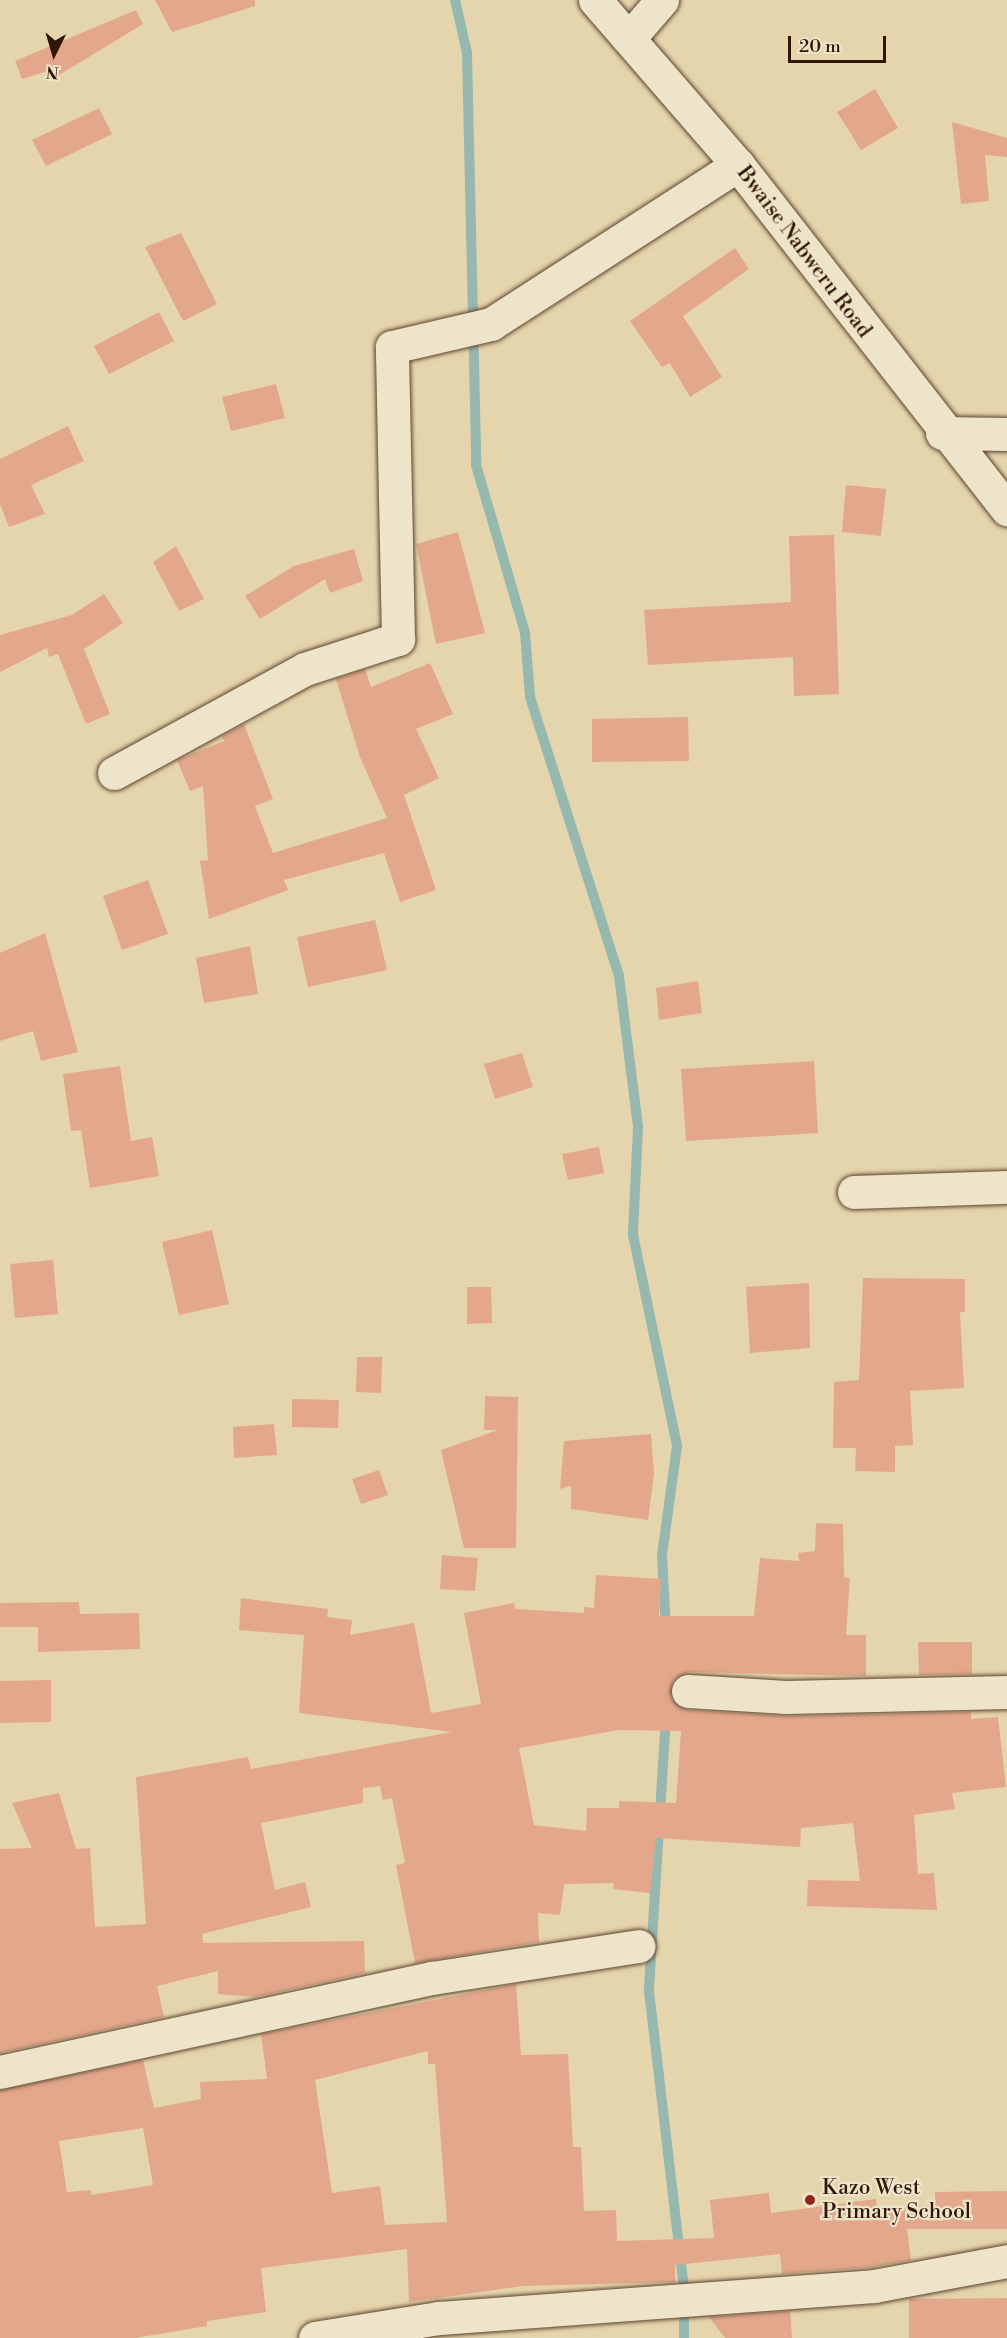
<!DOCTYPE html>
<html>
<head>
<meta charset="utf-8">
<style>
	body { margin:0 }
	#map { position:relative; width:1007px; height:2338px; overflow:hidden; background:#e5d5ac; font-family:"Libre Bodoni",serif }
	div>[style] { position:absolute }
	.stream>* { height:10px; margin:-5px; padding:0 5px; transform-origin:5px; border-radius:5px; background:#96b8af }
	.building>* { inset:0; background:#e3a88b }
	.roads { filter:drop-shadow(0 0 2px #5e4530) drop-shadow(0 0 2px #5e4530) }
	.street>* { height:33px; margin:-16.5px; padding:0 16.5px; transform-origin:16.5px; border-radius:16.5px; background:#eee4c9 }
	.secondary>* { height:33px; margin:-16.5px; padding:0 16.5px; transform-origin:16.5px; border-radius:16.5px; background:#eee4c9 }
	.dots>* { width:16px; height:16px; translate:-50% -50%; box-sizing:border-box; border:3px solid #eee4c9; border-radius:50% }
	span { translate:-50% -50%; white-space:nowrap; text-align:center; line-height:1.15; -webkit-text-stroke:4.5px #eee4c9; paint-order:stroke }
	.street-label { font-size:21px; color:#311507 }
	.poi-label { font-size:21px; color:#311507 }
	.left { translate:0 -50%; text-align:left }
	.north { position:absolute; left:24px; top:24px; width:60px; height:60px; -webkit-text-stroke:4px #eee4c9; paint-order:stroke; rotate:185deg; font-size:16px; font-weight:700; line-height:24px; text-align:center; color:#311507 }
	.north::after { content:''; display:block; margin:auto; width:21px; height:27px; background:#311507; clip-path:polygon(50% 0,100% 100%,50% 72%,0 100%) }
	.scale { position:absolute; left:788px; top:36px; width:98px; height:27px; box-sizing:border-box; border:3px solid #311507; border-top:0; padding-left:8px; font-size:18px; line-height:21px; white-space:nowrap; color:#311507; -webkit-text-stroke:4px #eee4c9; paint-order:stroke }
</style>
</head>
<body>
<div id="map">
	<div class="stream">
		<div style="left:455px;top:0;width:54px;rotate:77.2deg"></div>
		<div style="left:467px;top:53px;width:412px;rotate:88.7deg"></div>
		<div style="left:476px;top:465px;width:175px;rotate:73.7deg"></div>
		<div style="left:525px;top:633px;width:64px;rotate:85.5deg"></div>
		<div style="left:530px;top:697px;width:293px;rotate:72.3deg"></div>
		<div style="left:619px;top:976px;width:152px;rotate:82.8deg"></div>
		<div style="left:638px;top:1127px;width:108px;rotate:92.7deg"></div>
		<div style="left:633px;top:1235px;width:216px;rotate:78.2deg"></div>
		<div style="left:677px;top:1446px;width:111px;rotate:97.8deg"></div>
		<div style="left:662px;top:1556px;width:74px;rotate:86.9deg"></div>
		<div style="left:666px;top:1717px;width:275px;rotate:93.6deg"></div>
		<div style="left:649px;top:1991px;width:298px;rotate:83.3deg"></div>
		<div style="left:684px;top:2287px;width:51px;rotate:90deg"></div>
	</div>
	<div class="building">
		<div style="clip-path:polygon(155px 0,255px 0,255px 6px,172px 32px)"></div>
		<div style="clip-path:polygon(136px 10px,143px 24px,56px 77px,51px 70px,22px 79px,15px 61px)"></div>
		<div style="clip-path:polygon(875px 89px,898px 128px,861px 150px,837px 112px)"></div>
		<div style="clip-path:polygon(99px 108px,112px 134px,46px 166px,32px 140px)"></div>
		<div style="clip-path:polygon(952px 122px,1007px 138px,1007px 157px,985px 155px,989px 201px,961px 204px)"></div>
		<div style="clip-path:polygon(181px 233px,217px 304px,183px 321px,145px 247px)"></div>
		<div style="clip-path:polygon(735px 248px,749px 269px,683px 316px,722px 377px,690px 397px,670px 363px,662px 367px,630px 321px)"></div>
		<div style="clip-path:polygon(159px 312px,174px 341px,109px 374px,94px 346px)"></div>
		<div style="clip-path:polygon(276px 384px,285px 418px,231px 431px,222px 397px)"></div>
		<div style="clip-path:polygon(68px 426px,84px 461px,31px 485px,45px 514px,9px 527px,0 504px,0 459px)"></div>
		<div style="clip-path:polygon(846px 485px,886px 489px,881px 536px,842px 532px)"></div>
		<div style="clip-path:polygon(458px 532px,485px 633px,436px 644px,416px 544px)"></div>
		<div style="clip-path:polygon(834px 535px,839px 694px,794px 696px,793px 657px,648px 665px,644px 610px,791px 602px,789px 536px)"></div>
		<div style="clip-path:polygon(176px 546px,204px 599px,179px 611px,153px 562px)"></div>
		<div style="clip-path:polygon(354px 549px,363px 581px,330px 593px,325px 579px,260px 619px,245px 596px,294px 566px)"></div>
		<div style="clip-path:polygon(104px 594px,123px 623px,84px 649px,110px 714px,86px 724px,58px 654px,49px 657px,47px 648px,0 672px,0 635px,72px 615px)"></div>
		<div style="clip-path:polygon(430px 663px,453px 714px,416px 729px,439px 778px,404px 795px,436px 890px,400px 902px,384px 853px,284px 880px,288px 890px,209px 919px,200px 861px,208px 860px,203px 786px,190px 791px,177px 760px,224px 741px,222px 736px,244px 724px,273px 799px,255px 806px,273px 853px,387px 818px,360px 757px,336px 679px,365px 669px,371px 687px)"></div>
		<div style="clip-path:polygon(688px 717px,689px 761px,592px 762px,592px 719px)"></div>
		<div style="clip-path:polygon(148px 880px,168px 934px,122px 950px,103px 896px)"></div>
		<div style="clip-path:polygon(375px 920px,387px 970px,308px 987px,297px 937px)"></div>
		<div style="clip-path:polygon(45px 933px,78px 1052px,41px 1061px,33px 1031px,0 1041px,0 953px)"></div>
		<div style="clip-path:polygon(250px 946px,258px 994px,204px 1003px,196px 958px)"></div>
		<div style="clip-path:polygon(698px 981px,702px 1013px,659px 1020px,656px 988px)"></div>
		<div style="clip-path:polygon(522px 1053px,533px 1087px,495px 1099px,484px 1064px)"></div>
		<div style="clip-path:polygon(814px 1061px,818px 1133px,686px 1141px,681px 1069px)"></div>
		<div style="clip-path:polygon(120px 1066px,131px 1141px,152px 1137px,159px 1176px,90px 1188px,81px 1130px,71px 1131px,63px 1074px)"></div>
		<div style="clip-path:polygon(599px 1147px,604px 1173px,568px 1180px,562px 1154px)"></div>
		<div style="clip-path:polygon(212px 1230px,229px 1304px,179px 1315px,162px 1242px)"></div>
		<div style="clip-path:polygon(53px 1260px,58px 1314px,15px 1318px,10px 1264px)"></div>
		<div style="clip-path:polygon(863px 1278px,965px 1279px,965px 1312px,960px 1312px,964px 1388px,910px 1391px,913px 1445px,895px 1446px,895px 1472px,855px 1471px,856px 1448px,833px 1448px,834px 1382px,859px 1380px)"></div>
		<div style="clip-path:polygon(809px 1283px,810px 1348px,750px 1353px,746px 1287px)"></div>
		<div style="clip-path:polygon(467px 1287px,491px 1287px,492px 1323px,467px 1324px)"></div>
		<div style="clip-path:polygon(357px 1357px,382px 1357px,381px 1393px,356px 1392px)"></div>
		<div style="clip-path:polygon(485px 1396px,518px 1397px,516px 1548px,464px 1548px,441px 1450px,498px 1430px,484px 1430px)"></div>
		<div style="clip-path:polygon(292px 1399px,339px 1400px,338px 1428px,292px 1427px)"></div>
		<div style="clip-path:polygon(274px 1424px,277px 1455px,234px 1458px,233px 1427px)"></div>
		<div style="clip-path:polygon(651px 1434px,654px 1473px,648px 1520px,571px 1509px,571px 1486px,560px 1489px,564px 1441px)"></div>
		<div style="clip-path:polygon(379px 1470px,388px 1495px,361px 1504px,352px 1479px)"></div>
		<div style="clip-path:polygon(evenodd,816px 1523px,843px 1524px,844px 1577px,850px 1578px,846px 1635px,866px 1635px,866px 1676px,689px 1672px,673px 1680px,671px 1699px,687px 1710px,785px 1716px,971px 1712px,971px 1719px,998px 1717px,1006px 1787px,952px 1793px,955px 1809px,914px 1815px,918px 1874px,934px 1873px,937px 1910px,807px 1906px,808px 1880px,860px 1881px,853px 1823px,801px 1828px,800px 1847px,656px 1838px,650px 1893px,613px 1889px,614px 1883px,564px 1884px,560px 1915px,538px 1913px,539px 1942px,415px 1963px,396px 1865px,405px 1863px,392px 1798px,383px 1800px,380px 1786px,363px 1788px,363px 1803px,261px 1823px,275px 1890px,305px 1882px,311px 1907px,202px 1934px,203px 1943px,364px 1941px,365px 1973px,256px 1997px,218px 1994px,218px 1971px,157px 1986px,164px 2017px,0 2053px,0 1849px,32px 1848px,12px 1803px,59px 1793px,76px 1849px,90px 1848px,95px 1927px,146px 1924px,136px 1777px,248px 1757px,251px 1769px,452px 1732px,299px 1713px,304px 1635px,239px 1630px,241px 1598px,328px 1609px,327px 1617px,352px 1620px,350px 1635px,414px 1623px,431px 1713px,481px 1704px,464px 1613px,514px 1603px,515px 1609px,584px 1613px,584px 1607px,594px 1608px,596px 1575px,661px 1579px,659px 1616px,754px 1616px,760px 1558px,799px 1561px,798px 1553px,815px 1551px,816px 1523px,618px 1730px,681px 1731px,676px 1803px,619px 1801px,619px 1808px,587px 1808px,586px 1831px,534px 1825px,519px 1748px,618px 1730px)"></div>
		<div style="clip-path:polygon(442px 1555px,478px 1558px,475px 1591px,440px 1589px)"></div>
		<div style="clip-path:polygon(79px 1602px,80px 1614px,139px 1613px,140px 1649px,38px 1652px,38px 1627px,0 1627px,0 1603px)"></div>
		<div style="clip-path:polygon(918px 1642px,972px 1642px,972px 1674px,919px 1675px)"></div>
		<div style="clip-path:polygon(51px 1680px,51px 1722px,0 1723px,0 1681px)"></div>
		<div style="clip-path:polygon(evenodd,516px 1984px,521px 2055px,568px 2054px,573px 2147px,581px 2147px,584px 2211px,616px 2210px,617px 2241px,714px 2238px,710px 2200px,769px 2193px,771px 2213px,876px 2199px,877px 2211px,935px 2205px,935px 2192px,1007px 2191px,1007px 2229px,907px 2229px,911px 2260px,872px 2267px,782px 2274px,780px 2254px,675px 2265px,675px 2282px,523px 2286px,409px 2302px,407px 2249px,261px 2268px,266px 2312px,207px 2321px,207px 2326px,135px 2338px,0 2338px,0 2090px,143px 2060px,154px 2108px,201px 2099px,200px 2082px,267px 2079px,261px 2034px,516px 1984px,428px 2051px,428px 2064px,435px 2064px,447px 2222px,385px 2225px,380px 2186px,332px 2193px,315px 2080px,428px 2051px,516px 1984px,143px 2128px,153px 2185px,91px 2195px,91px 2190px,67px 2192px,59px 2141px,143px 2128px)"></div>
		<div style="clip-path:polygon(1007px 2298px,1007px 2338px,909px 2338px,909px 2299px)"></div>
		<div style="clip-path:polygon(790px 2311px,792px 2338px,725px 2338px,709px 2317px)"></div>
	</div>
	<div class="roads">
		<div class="street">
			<div style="left:630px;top:37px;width:49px;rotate:-49.1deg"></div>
			<div style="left:942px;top:433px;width:65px;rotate:0.9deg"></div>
			<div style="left:114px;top:773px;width:217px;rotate:-28.6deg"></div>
			<div style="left:305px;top:669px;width:98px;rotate:-17.9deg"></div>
			<div style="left:398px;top:639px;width:292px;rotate:-91.2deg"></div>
			<div style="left:392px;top:347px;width:102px;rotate:-13.1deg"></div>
			<div style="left:491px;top:324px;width:294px;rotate:-32.8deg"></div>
			<div style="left:854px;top:1192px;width:153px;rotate:-1.9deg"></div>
			<div style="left:688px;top:1691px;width:98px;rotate:3.5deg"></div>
			<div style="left:786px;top:1697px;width:221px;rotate:-1.3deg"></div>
			<div style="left:0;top:2072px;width:442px;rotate:-12.3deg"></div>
			<div style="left:432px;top:1978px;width:209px;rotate:-8.8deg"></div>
			<div style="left:315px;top:2338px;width:126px;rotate:-9.2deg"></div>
			<div style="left:439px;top:2318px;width:436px;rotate:-4.2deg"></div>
			<div style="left:874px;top:2286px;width:135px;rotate:-10.6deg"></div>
		</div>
		<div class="secondary">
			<div style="left:595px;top:0;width:218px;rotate:49.1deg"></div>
			<div style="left:738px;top:165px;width:437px;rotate:52deg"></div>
		</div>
	</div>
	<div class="dots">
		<div style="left:810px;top:2200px;background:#8f2418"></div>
	</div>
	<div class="street-label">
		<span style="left:804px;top:252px;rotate:53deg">Bwaise Nabweru Road</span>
	</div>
	<div class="poi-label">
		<span class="left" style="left:822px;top:2200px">Kazo West<br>Primary School</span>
	</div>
	<div class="north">N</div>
	<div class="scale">20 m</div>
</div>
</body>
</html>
